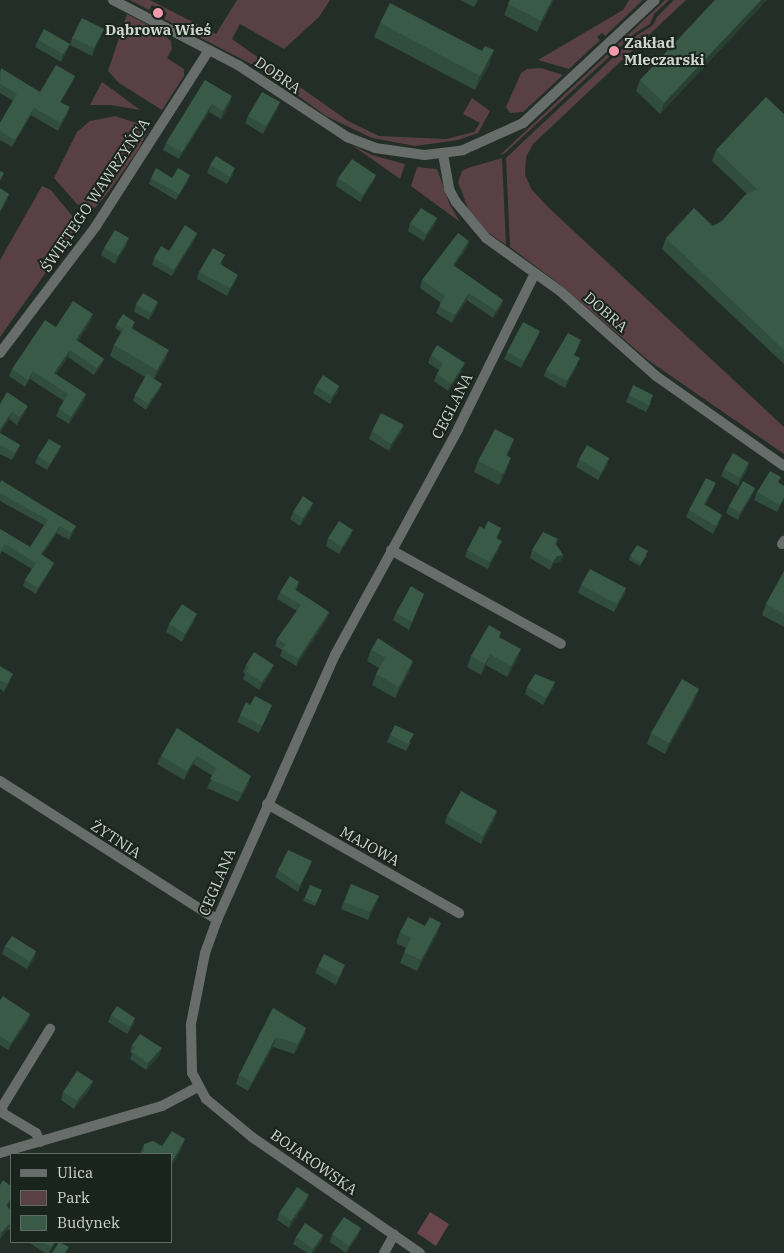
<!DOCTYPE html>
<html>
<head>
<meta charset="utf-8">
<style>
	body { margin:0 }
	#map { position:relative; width:784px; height:1253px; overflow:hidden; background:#222e27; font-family:"IBM Plex Serif",serif }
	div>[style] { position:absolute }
	.green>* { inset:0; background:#594044 }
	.forest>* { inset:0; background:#69454c }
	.minor>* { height:10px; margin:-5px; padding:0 5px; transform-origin:5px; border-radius:5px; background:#676d6a }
	.wall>* { inset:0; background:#314d3d }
	.shaded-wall>* { inset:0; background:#283f32 }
	.building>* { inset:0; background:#395a47 }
	.dots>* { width:14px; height:14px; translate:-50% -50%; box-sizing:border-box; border:2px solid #19241d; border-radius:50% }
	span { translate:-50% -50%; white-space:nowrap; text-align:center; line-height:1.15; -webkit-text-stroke:4px #19241d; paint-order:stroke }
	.poi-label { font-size:15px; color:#ced6d1; font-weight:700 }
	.left { translate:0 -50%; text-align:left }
	.street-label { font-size:15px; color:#ced6d1 }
	.legend { position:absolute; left:10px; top:1153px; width:162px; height:90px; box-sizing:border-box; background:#19241d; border:1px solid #616b65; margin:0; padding:6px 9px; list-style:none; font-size:15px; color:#ced6d1 }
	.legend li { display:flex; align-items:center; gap:10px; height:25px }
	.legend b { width:25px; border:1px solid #616b65 }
</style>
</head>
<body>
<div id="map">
	<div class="green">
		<div style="clip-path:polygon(130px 0,150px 0,216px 34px,237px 0,330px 0,319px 17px,284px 49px,240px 24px,232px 39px,348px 121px,379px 136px,446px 139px,474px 132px,480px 123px,463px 114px,472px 98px,490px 111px,478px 133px,458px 140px,415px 146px,372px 138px,326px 116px,261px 69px,164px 19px,167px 13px,152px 5px,149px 10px)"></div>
		<div style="clip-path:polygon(629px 0,643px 0,605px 36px,602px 33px,597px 37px,600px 40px,569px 69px,538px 60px,623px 10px)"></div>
		<div style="clip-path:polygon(665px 0,669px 0,654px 14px,650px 24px,635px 33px,504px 154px,500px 155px)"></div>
		<div style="clip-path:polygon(674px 0,686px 0,533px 144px,526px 157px,525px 175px,532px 190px,549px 208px,784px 427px,784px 454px,648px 360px,562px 286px,510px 247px,506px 158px,636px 36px,653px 25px,657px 17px)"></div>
		<div style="clip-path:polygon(127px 14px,160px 31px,171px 41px,172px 49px,167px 58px,184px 69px,184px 76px,162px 110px,119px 83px,108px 71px)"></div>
		<div style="clip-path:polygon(541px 68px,563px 75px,523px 112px,510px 113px,506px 107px,521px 73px,527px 69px)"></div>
		<div style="clip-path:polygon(102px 82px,116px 92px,140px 110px,111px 105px,90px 105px)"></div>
		<div style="clip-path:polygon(115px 116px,149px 127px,139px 149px,110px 190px,96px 207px,89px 209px,77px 204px,54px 178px,77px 132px,90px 121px)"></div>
		<div style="clip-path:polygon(352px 145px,372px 155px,405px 164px,400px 179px)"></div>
		<div style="clip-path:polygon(502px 158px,506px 245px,483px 229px,469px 211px,458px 182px,462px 171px,468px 168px)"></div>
		<div style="clip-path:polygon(417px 167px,437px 169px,450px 205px,460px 222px,411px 186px)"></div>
		<div style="clip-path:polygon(42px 186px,51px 190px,73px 217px,74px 233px,0 337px,0 260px)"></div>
	</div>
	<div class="forest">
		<div style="clip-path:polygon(430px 1212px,449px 1224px,436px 1246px,417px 1233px)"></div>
	</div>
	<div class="minor">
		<div style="left:113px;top:0;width:141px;rotate:27.5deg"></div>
		<div style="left:238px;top:65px;width:131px;rotate:33.4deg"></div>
		<div style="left:347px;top:137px;width:30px;rotate:21deg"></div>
		<div style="left:375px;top:148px;width:50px;rotate:8deg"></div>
		<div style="left:425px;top:155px;width:38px;rotate:-7deg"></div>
		<div style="left:463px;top:150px;width:66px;rotate:-24.2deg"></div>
		<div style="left:523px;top:123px;width:180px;rotate:-43deg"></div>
		<div style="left:443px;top:154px;width:36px;rotate:80deg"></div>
		<div style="left:449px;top:189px;width:15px;rotate:62deg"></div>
		<div style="left:456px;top:202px;width:47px;rotate:50.2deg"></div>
		<div style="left:486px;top:238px;width:91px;rotate:35.6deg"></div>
		<div style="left:560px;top:291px;width:128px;rotate:41.5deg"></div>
		<div style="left:656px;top:376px;width:156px;rotate:35.1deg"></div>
		<div style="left:0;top:353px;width:159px;rotate:-52.9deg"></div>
		<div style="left:96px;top:226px;width:209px;rotate:-57.3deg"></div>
		<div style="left:782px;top:544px;width:4px;rotate:-56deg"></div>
		<div style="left:391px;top:550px;width:194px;rotate:28.9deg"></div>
		<div style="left:0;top:781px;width:258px;rotate:32.6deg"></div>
		<div style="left:267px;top:804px;width:221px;rotate:29.6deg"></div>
		<div style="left:40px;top:1142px;width:10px;rotate:-114deg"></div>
		<div style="left:36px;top:1133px;width:39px;rotate:-149deg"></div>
		<div style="left:3px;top:1113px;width:6px;rotate:-99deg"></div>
		<div style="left:2px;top:1107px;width:92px;rotate:-58.4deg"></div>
		<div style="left:0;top:1153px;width:169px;rotate:-16.2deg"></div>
		<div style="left:162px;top:1106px;width:40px;rotate:-28deg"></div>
		<div style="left:384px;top:1253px;width:21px;rotate:-61deg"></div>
		<div style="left:420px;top:1253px;width:204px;rotate:-145.4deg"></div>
		<div style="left:252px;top:1137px;width:60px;rotate:-140.4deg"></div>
		<div style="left:206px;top:1099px;width:30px;rotate:-118deg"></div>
		<div style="left:192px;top:1073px;width:49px;rotate:-91.2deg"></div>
		<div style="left:191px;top:1024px;width:72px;rotate:-78.8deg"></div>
		<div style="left:205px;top:953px;width:35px;rotate:-70deg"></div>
		<div style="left:217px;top:920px;width:290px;rotate:-66deg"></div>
		<div style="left:335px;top:655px;width:257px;rotate:-61.4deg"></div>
		<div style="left:458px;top:429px;width:172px;rotate:-63.7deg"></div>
	</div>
	<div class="wall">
		<div style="clip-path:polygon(460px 0,478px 0,474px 7px)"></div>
		<div style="clip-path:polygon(510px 0,554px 0,537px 32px,504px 15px)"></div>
		<div style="clip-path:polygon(715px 0,767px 0,660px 114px,636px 91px,640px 80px)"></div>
		<div style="clip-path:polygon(380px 23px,489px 65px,475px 90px,374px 37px)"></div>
		<div style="clip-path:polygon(104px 29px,92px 56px,70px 45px,72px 38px)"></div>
		<div style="clip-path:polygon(38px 40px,70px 44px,67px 51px,61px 62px,35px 47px)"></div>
		<div style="clip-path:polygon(0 70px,40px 92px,75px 76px,72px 83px,61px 102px,67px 115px,58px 131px,31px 115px,12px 147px,0 140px,0 123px,13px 101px,0 93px)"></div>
		<div style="clip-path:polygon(205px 80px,230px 104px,221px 119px,209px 112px,179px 159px,163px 150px,166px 143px)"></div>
		<div style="clip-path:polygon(280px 102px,277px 110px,263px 134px,245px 123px,248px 116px)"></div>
		<div style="clip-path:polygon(784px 114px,784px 364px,662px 249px,666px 238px,713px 226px,722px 221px,747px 194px,712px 161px,716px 150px)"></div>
		<div style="clip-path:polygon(210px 165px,233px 175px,227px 184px,207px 173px)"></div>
		<div style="clip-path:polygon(190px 175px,188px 181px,176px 200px,149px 184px,151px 178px,172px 178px)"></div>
		<div style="clip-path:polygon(376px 175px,373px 182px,360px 202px,336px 186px,338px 178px)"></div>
		<div style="clip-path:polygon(437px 218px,434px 226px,424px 241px,408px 231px,410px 223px)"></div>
		<div style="clip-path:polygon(197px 233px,195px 239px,172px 276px,152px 265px,154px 258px,169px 251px)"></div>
		<div style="clip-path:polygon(126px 246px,115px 264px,101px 255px,104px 248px)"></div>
		<div style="clip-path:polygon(467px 248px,454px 266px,503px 300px,501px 307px,493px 318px,467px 300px,452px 323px,436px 313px,441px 303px,420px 288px,422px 280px)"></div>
		<div style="clip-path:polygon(222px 263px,221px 265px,235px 282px,227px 296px,197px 279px,199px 272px)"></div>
		<div style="clip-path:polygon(158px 302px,155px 310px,149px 320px,134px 312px,136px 304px)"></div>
		<div style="clip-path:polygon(91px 321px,78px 341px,104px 359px,101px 366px,94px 375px,68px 357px,56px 374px,86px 394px,84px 401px,69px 424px,56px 416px,59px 409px,64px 401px,30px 379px,25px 387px,9px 376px,12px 369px,56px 327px)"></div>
		<div style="clip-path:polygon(116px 325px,134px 326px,132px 328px,165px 361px,154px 379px,162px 384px,160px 389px,146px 410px,133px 401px,135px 395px,145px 377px,110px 356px,114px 345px,121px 332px,115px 328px)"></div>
		<div style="clip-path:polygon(540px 331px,537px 338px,521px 368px,504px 359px,507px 352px)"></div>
		<div style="clip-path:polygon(579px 346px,574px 355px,577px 365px,565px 388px,544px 376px,546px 370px)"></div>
		<div style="clip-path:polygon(431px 355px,462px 371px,448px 391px,434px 381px,437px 374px,439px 370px,428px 363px)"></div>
		<div style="clip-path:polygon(316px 386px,339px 386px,337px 393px,330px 404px,313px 393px)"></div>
		<div style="clip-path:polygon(629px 395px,651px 403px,646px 412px,626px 402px)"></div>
		<div style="clip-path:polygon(0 404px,25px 413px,17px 425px,9px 419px,0 433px)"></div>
		<div style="clip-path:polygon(372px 431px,401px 432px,389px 451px,369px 439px)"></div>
		<div style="clip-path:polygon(0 433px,20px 445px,17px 452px,12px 460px,0 454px)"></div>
		<div style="clip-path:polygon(514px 439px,507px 456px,507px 469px,499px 485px,474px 472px,478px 461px)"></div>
		<div style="clip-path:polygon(61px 446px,58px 453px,47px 470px,35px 463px,38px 456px)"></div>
		<div style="clip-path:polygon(609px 458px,607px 466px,598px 480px,576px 467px,579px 459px)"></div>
		<div style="clip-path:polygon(724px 469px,747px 470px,738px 486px,721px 476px)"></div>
		<div style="clip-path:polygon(0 483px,76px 526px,73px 533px,69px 540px,57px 533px,42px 555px,54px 563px,51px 569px,36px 594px,23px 586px,25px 580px,32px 569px,2px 551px,0 555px,0 529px,30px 547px,44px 525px,0 501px)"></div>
		<div style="clip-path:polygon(779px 483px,784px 486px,784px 499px,777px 512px,754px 500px,757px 492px)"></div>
		<div style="clip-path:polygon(755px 488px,752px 495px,738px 520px,726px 513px,729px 506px)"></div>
		<div style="clip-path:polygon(713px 490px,705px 505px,719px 523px,713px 534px,686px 517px,689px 510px)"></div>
		<div style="clip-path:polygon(313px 503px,310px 511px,300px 526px,290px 519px,293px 512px)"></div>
		<div style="clip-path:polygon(501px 528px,497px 538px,499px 548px,488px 569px,465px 557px,467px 550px,484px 529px)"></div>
		<div style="clip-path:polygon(350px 537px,339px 554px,326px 546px,328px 538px)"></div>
		<div style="clip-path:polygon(558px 539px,556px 544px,563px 555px,560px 562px,554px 563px,550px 570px,530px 558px,532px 550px)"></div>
		<div style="clip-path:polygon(647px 555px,640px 566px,629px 560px,630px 556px)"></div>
		<div style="clip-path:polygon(784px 571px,784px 627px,762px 615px,766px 604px)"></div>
		<div style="clip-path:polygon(299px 582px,296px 590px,329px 612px,327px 619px,296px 666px,280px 656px,282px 650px,275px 646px,277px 639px,297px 611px,277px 599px,280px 592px)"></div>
		<div style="clip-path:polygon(581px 585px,626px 588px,624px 595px,614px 612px,578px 593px)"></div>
		<div style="clip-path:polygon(424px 594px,409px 630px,393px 620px,396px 613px)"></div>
		<div style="clip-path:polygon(194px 621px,182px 642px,166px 632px,169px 624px)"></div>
		<div style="clip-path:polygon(501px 632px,499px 637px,517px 660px,507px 677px,486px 665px,481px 675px,467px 667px,471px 656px)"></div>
		<div style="clip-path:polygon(371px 650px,409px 672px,395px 698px,372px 685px,376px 674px,379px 668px,367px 661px)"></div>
		<div style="clip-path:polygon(246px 665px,271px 672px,259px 690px,243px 679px,245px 674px,243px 672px)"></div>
		<div style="clip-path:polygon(0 666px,10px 682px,4px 692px,0 689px)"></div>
		<div style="clip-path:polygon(555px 682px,552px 690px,543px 705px,525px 694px,527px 687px)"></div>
		<div style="clip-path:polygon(695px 700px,665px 754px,647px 744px,651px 733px)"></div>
		<div style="clip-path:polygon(250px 705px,272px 705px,259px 733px,237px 722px,240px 715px)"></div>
		<div style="clip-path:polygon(177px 728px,248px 785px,238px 802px,207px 788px,213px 776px,193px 764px,184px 780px,157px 764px,161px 756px)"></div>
		<div style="clip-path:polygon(390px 735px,411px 742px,406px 751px,387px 742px)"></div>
		<div style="clip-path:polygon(447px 816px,495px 819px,481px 844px,445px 823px)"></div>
		<div style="clip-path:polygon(312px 861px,298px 892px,275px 877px,278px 870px)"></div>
		<div style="clip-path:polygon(351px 884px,379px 896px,376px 904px,368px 920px,341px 909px)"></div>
		<div style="clip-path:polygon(310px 885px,322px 890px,315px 906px,303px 901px)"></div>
		<div style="clip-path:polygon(441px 923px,437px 934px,417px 971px,400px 963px,406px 948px,396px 943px,400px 932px)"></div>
		<div style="clip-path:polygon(5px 946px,36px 951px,34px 959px,27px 969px,2px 954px)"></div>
		<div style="clip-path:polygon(318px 966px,342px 973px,336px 985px,315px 973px)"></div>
		<div style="clip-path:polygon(0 1000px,30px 1014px,28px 1021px,8px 1050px,0 1045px)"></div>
		<div style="clip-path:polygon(273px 1008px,306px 1028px,303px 1038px,294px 1054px,273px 1047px,248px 1091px,236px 1084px,239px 1075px)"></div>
		<div style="clip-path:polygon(111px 1015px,135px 1018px,133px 1026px,127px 1034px,108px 1022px)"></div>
		<div style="clip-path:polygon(132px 1045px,159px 1056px,146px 1070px,130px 1059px,132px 1054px,130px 1052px)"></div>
		<div style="clip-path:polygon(93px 1081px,90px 1089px,74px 1109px,61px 1100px,63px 1092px)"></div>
		<div style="clip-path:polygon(185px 1139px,181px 1150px,171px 1167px,171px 1154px,140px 1154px,144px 1144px,162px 1146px)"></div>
		<div style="clip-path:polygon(0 1185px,8px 1207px,11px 1210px,11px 1231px,8px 1229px,0 1239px)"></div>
		<div style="clip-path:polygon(306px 1203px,289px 1228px,277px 1220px,279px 1213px)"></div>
		<div style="clip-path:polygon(361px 1228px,358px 1236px,346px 1253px,330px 1242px,332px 1234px)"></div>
		<div style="clip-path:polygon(323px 1235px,321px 1241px,313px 1253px,307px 1253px,293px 1244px,296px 1237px)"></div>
		<div style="clip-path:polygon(28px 1242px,55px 1242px,53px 1247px,49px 1253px,45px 1253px)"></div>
	</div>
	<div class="shaded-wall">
		<div style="clip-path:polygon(552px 0,554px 0,537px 32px,541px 21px)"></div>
		<div style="clip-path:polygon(761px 0,767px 0,660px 114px,664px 103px)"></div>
		<div style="clip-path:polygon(104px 29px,101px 36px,92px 56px,94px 48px)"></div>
		<div style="clip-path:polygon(70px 44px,67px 51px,61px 62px,63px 54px)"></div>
		<div style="clip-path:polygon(494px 50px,489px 65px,475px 90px,480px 76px)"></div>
		<div style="clip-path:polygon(75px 76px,72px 83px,57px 109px,60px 102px)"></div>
		<div style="clip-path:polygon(232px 96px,230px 104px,221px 119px,223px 111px)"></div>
		<div style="clip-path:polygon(280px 102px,277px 110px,263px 134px,266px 126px)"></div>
		<div style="clip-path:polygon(212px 104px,209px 112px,179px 159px,182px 152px)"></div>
		<div style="clip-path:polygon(70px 107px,67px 115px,58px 131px,61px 123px)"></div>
		<div style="clip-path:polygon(34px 108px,31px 115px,12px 147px,15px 140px)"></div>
		<div style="clip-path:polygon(235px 168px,233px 175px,227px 184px,230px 177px)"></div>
		<div style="clip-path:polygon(190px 175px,188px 181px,176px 200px,179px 194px)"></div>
		<div style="clip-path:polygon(376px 175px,373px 182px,360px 202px,363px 195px)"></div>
		<div style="clip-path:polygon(9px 194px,7px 201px,0 213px,0 211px)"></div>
		<div style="clip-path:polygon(437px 218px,434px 226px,424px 241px,426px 234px)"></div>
		<div style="clip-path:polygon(197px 233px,195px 239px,172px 276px,174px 270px)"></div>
		<div style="clip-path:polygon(129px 238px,126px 246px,115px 264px,118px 256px)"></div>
		<div style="clip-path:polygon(469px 241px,467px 248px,450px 272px,453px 265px)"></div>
		<div style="clip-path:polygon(238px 275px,235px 282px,227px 296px,230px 288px)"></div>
		<div style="clip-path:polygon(469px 293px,467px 300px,452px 323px,455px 315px)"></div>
		<div style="clip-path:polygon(503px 300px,501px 307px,493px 318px,496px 311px)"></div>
		<div style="clip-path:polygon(158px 302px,155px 310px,149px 320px,151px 313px)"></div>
		<div style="clip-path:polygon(93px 314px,91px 321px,74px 347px,76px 340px)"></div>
		<div style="clip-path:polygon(540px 331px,537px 338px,521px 368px,524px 361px)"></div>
		<div style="clip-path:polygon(70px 350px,68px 357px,52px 380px,54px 373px)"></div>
		<div style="clip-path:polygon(169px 350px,165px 361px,153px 381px,157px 370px)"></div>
		<div style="clip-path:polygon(580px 358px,577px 365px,565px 388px,567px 381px)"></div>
		<div style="clip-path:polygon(104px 359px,101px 366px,94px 375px,97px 368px)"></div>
		<div style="clip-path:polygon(465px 363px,462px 371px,448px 391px,451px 384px)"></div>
		<div style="clip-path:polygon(33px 371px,30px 379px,25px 387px,28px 380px)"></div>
		<div style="clip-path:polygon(162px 384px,160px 389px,146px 410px,148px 404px)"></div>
		<div style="clip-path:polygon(339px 386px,337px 393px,330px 404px,332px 397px)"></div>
		<div style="clip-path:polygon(86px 394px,84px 401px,69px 424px,71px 417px)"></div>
		<div style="clip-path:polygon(28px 406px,25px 413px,17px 425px,20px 417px)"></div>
		<div style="clip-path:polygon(12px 412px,9px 419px,0 433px,0 429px)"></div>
		<div style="clip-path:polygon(404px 425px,401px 432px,389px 451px,391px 444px)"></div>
		<div style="clip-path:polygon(514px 439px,510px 450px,502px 466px,506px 455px)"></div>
		<div style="clip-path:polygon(20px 445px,17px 452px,12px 460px,15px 453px)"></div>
		<div style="clip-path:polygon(61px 446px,58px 453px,47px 470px,50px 464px)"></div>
		<div style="clip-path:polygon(511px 458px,507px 469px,499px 485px,503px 474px)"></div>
		<div style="clip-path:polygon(609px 458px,607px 466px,598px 480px,601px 473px)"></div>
		<div style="clip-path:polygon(749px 463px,747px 470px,738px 486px,740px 478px)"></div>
		<div style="clip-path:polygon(716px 483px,713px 490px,701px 512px,704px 504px)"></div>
		<div style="clip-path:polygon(755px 488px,752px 495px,738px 520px,740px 513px)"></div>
		<div style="clip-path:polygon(784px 497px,784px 499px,777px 512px,780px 505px)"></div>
		<div style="clip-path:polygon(313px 503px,310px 511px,300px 526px,303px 518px)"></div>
		<div style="clip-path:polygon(722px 515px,719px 523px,713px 534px,716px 526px)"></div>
		<div style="clip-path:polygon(60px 526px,57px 533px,38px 561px,41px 554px)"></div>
		<div style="clip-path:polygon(76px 526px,73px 533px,69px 540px,71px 533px)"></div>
		<div style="clip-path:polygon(353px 530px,350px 537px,339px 554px,342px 547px)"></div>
		<div style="clip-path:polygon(502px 541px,499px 548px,488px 569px,490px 562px)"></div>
		<div style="clip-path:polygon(563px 555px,560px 562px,554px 563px,550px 570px,553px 562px,557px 556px)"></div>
		<div style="clip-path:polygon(54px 563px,51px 569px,36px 594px,38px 588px)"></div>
		<div style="clip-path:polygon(626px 588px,624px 595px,614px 612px,617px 604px)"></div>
		<div style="clip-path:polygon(329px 612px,327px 619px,296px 666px,298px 659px)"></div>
		<div style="clip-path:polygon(197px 614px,194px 621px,182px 642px,185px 634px)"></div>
		<div style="clip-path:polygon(521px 649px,517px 660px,507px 677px,511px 666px)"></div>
		<div style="clip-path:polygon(490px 654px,486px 665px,481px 675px,485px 664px)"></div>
		<div style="clip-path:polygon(413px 661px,409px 672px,395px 698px,399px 687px)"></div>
		<div style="clip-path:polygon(274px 665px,271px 672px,259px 690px,262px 682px)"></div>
		<div style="clip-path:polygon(13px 674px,10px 682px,4px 692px,7px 684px)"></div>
		<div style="clip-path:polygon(555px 682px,552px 690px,543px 705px,546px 698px)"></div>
		<div style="clip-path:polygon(699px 689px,695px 700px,665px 754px,669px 743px)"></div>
		<div style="clip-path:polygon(197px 756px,193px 764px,184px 780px,187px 771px)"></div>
		<div style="clip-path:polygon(251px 776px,248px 785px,238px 802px,242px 793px)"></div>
		<div style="clip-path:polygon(497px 811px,495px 819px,481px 844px,483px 836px)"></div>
		<div style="clip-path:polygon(312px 861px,309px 869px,298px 892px,300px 885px)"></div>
		<div style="clip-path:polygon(379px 896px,376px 904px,368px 920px,370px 912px)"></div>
		<div style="clip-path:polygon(441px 923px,437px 934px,417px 971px,421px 960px)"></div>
		<div style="clip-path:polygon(36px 951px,34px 959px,27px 969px,30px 962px)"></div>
		<div style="clip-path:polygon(345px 965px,342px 973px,336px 985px,339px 977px)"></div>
		<div style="clip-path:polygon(30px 1014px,28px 1021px,8px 1050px,11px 1043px)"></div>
		<div style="clip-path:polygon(135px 1018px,133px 1026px,127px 1034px,130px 1027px)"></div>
		<div style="clip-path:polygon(306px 1028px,303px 1038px,294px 1054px,298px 1044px)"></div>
		<div style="clip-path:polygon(276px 1037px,273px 1047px,248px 1091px,252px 1082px)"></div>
		<div style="clip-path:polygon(162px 1048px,159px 1056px,146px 1070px,148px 1063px)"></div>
		<div style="clip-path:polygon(93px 1081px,90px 1089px,74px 1109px,77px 1101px)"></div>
		<div style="clip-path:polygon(185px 1139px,181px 1150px,171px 1167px,171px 1163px)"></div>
		<div style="clip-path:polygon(309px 1195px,306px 1203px,289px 1228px,291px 1221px)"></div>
		<div style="clip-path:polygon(11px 1198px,11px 1201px,3px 1214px,6px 1206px)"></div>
		<div style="clip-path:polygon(11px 1222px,8px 1229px,0 1239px,2px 1232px)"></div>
		<div style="clip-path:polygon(361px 1228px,358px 1236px,346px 1253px,349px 1246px)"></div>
		<div style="clip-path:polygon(323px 1235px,321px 1241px,313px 1253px,312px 1253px,313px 1249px)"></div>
		<div style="clip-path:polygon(55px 1242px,53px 1247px,49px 1253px,51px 1247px)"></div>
	</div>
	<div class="building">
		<div style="clip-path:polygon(510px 0,552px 0,541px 21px,508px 4px)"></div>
		<div style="clip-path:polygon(715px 0,761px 0,664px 103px,640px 80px)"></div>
		<div style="clip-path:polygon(390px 3px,482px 51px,485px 46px,494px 50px,480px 76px,380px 23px)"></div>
		<div style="clip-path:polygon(82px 18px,104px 29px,94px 48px,72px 38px)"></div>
		<div style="clip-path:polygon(44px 29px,70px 44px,63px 54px,38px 40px)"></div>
		<div style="clip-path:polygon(56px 65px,75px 76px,60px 102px,70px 107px,61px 123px,34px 108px,15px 140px,0 131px,0 123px,17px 94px,0 84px,1px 68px,40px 92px)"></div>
		<div style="clip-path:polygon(205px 80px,232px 96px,223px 111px,212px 104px,182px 152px,166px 143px)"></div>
		<div style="clip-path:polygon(262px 92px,280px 102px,266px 126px,248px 116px)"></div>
		<div style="clip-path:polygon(766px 97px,784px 114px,784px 350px,666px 238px,694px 208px,713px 226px,722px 221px,745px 195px,757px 189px,716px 150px)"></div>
		<div style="clip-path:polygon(216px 156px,235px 168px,230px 177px,210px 165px)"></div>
		<div style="clip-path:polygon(352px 159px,376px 175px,363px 195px,338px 178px)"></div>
		<div style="clip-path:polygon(156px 168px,172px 178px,178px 168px,190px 175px,179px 194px,151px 178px)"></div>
		<div style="clip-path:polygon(0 171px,4px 173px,0 181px)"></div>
		<div style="clip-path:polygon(0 188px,9px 194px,0 211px)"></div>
		<div style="clip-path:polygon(421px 208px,437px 218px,426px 234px,410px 223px)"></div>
		<div style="clip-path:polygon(185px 225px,197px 233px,174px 270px,154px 258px,161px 246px,169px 251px)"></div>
		<div style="clip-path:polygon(115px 230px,129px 238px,118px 256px,104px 248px)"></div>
		<div style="clip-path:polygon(458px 233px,469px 241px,453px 265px,503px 300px,496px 311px,469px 293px,455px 315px,439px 306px,445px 296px,422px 280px)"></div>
		<div style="clip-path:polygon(213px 248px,225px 255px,220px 264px,238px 275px,230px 288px,199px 272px)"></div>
		<div style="clip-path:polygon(143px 293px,158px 302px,151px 313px,136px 304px)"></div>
		<div style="clip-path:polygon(73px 301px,93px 314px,76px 340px,104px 359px,97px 368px,70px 350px,54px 373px,86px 394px,71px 417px,59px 409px,68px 394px,33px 371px,28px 380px,12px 369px,45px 320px,56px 327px)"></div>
		<div style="clip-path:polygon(123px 314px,135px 322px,131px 328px,126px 325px,123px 329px,116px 325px)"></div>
		<div style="clip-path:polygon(523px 322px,540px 331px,524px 361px,507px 352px)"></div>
		<div style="clip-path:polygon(126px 325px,169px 350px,157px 370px,114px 345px)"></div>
		<div style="clip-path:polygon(568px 333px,581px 340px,574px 355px,580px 358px,567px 381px,546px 370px)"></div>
		<div style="clip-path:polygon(437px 345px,465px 363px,451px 384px,437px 374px,443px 364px,431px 355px)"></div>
		<div style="clip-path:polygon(147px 374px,162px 384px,148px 404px,135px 395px)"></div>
		<div style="clip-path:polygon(323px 375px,339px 386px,332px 397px,316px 386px)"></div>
		<div style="clip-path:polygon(633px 385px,653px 395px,649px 405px,629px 395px)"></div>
		<div style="clip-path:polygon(7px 392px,28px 406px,20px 417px,12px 412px,0 429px,0 404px)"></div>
		<div style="clip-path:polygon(381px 413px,404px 425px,391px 444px,372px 431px)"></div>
		<div style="clip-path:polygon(495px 429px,514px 439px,506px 455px,511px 458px,503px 474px,478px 461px)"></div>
		<div style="clip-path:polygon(0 433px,20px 445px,15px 453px,0 445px)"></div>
		<div style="clip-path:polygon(49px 439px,61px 446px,50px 464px,38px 456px)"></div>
		<div style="clip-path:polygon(587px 445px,609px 458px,601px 473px,579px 459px)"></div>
		<div style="clip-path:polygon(733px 453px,749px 463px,740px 478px,724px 469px)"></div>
		<div style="clip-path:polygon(770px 471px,781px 477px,778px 482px,784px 486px,784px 497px,780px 505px,757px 492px)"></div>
		<div style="clip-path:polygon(706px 478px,716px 483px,704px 504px,722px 515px,716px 526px,689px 510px)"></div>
		<div style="clip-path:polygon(1px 480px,76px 526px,71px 533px,60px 526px,41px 554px,54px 563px,38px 588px,25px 580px,36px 563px,5px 544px,0 552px,0 529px,30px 547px,48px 520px,0 493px,0 483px)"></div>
		<div style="clip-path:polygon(743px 481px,755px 488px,740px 513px,729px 506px)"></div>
		<div style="clip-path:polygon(303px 496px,313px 503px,303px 518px,293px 512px)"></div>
		<div style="clip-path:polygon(339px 521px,353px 530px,342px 547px,328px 538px)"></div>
		<div style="clip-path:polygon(488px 521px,501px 528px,496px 538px,502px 541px,490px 562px,467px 550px,480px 526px,484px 529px)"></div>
		<div style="clip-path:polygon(543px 532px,558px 539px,555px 543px,563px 555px,557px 556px,553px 562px,532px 550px)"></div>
		<div style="clip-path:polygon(637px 545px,648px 551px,641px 563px,630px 556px)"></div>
		<div style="clip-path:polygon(590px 569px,626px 588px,617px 604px,581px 585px)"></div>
		<div style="clip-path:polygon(784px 571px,784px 614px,766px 604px)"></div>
		<div style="clip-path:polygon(290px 576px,299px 582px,294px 589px,329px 612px,298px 659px,282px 649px,286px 644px,277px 639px,301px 605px,280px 592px)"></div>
		<div style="clip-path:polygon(411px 586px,424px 594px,412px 622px,396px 613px)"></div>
		<div style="clip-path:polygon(182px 604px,197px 614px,185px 634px,169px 624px)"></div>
		<div style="clip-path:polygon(489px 625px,501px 632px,499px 637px,521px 649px,511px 666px,490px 654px,485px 664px,471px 656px)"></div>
		<div style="clip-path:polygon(378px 638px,413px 661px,399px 687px,376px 674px,385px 658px,371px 650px)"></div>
		<div style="clip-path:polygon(254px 652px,274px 665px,262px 682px,246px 672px,249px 667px,246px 665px)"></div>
		<div style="clip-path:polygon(0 666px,13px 674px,7px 684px,0 680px)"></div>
		<div style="clip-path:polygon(535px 674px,555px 682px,546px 698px,527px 687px)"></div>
		<div style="clip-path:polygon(682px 679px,699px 689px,669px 743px,651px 733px)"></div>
		<div style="clip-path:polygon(255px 696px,272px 705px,262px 726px,240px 715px,246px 702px,250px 705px)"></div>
		<div style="clip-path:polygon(395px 725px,414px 734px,408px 744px,390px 735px)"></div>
		<div style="clip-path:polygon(177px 728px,251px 776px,242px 793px,210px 779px,217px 768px,197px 756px,187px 771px,161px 756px)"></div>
		<div style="clip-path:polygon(461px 791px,497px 811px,483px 836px,447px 816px)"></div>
		<div style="clip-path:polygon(288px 850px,312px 861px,300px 885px,278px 870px)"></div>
		<div style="clip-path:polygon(351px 884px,379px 896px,370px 912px,344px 902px)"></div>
		<div style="clip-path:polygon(310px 885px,322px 890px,316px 903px,305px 898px)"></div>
		<div style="clip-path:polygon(408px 917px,425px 926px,430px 917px,441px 923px,421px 960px,404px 952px,411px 938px,400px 932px)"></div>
		<div style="clip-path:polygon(12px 936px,36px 951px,30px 962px,5px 946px)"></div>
		<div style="clip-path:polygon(324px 954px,345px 965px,339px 977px,318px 966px)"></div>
		<div style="clip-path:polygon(3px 996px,30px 1014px,11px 1043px,0 1036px,0 1025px,1px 1024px,0 1023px,0 1000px)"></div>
		<div style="clip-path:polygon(117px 1006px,135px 1018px,130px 1027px,111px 1015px)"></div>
		<div style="clip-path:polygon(273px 1008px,306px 1028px,298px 1044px,276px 1037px,252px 1082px,239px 1075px)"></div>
		<div style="clip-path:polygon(140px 1034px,162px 1048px,148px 1063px,132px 1052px,135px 1047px,132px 1045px)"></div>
		<div style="clip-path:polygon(77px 1071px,93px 1081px,77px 1101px,63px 1092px)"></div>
		<div style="clip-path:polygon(172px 1131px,185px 1139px,171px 1163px,171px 1154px,142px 1154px,144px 1150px,144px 1144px,153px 1141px,162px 1146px)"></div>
		<div style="clip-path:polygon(3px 1180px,11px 1186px,11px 1198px,6px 1206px,11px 1210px,11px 1222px,2px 1232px,0 1231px,0 1185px)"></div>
		<div style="clip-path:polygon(297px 1187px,309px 1195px,291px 1221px,279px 1213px)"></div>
		<div style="clip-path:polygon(344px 1217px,361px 1228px,349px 1246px,332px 1234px)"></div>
		<div style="clip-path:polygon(305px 1223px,323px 1235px,313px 1249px,296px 1237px)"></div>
		<div style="clip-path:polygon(42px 1242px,55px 1242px,51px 1247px)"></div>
		<div style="clip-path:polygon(59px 1242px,69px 1247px,65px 1253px,52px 1253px)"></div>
	</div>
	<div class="dots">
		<div style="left:158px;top:13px;background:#f29aac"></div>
		<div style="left:614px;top:51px;background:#f29aac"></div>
	</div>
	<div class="poi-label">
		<span style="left:158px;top:30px">Dąbrowa Wieś</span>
		<span class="left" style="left:624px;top:51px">Zakład<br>Mleczarski</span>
	</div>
	<div class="street-label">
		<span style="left:278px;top:75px;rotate:35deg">DOBRA</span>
		<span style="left:95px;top:195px;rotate:-56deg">ŚWIĘTEGO WAWRZYŃCA</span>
		<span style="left:606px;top:312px;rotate:41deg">DOBRA</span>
		<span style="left:452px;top:406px;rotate:-63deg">CEGLANA</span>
		<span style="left:116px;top:839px;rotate:33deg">ŻYTNIA</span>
		<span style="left:370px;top:846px;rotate:29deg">MAJOWA</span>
		<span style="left:217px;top:882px;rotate:-67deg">CEGLANA</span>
		<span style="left:314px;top:1162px;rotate:35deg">BOJAROWSKA</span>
	</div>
	<ul class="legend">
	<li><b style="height:6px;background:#676d6a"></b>Ulica</li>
	<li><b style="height:14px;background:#594044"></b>Park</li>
	<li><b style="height:14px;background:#395a47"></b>Budynek</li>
	</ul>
</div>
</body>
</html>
